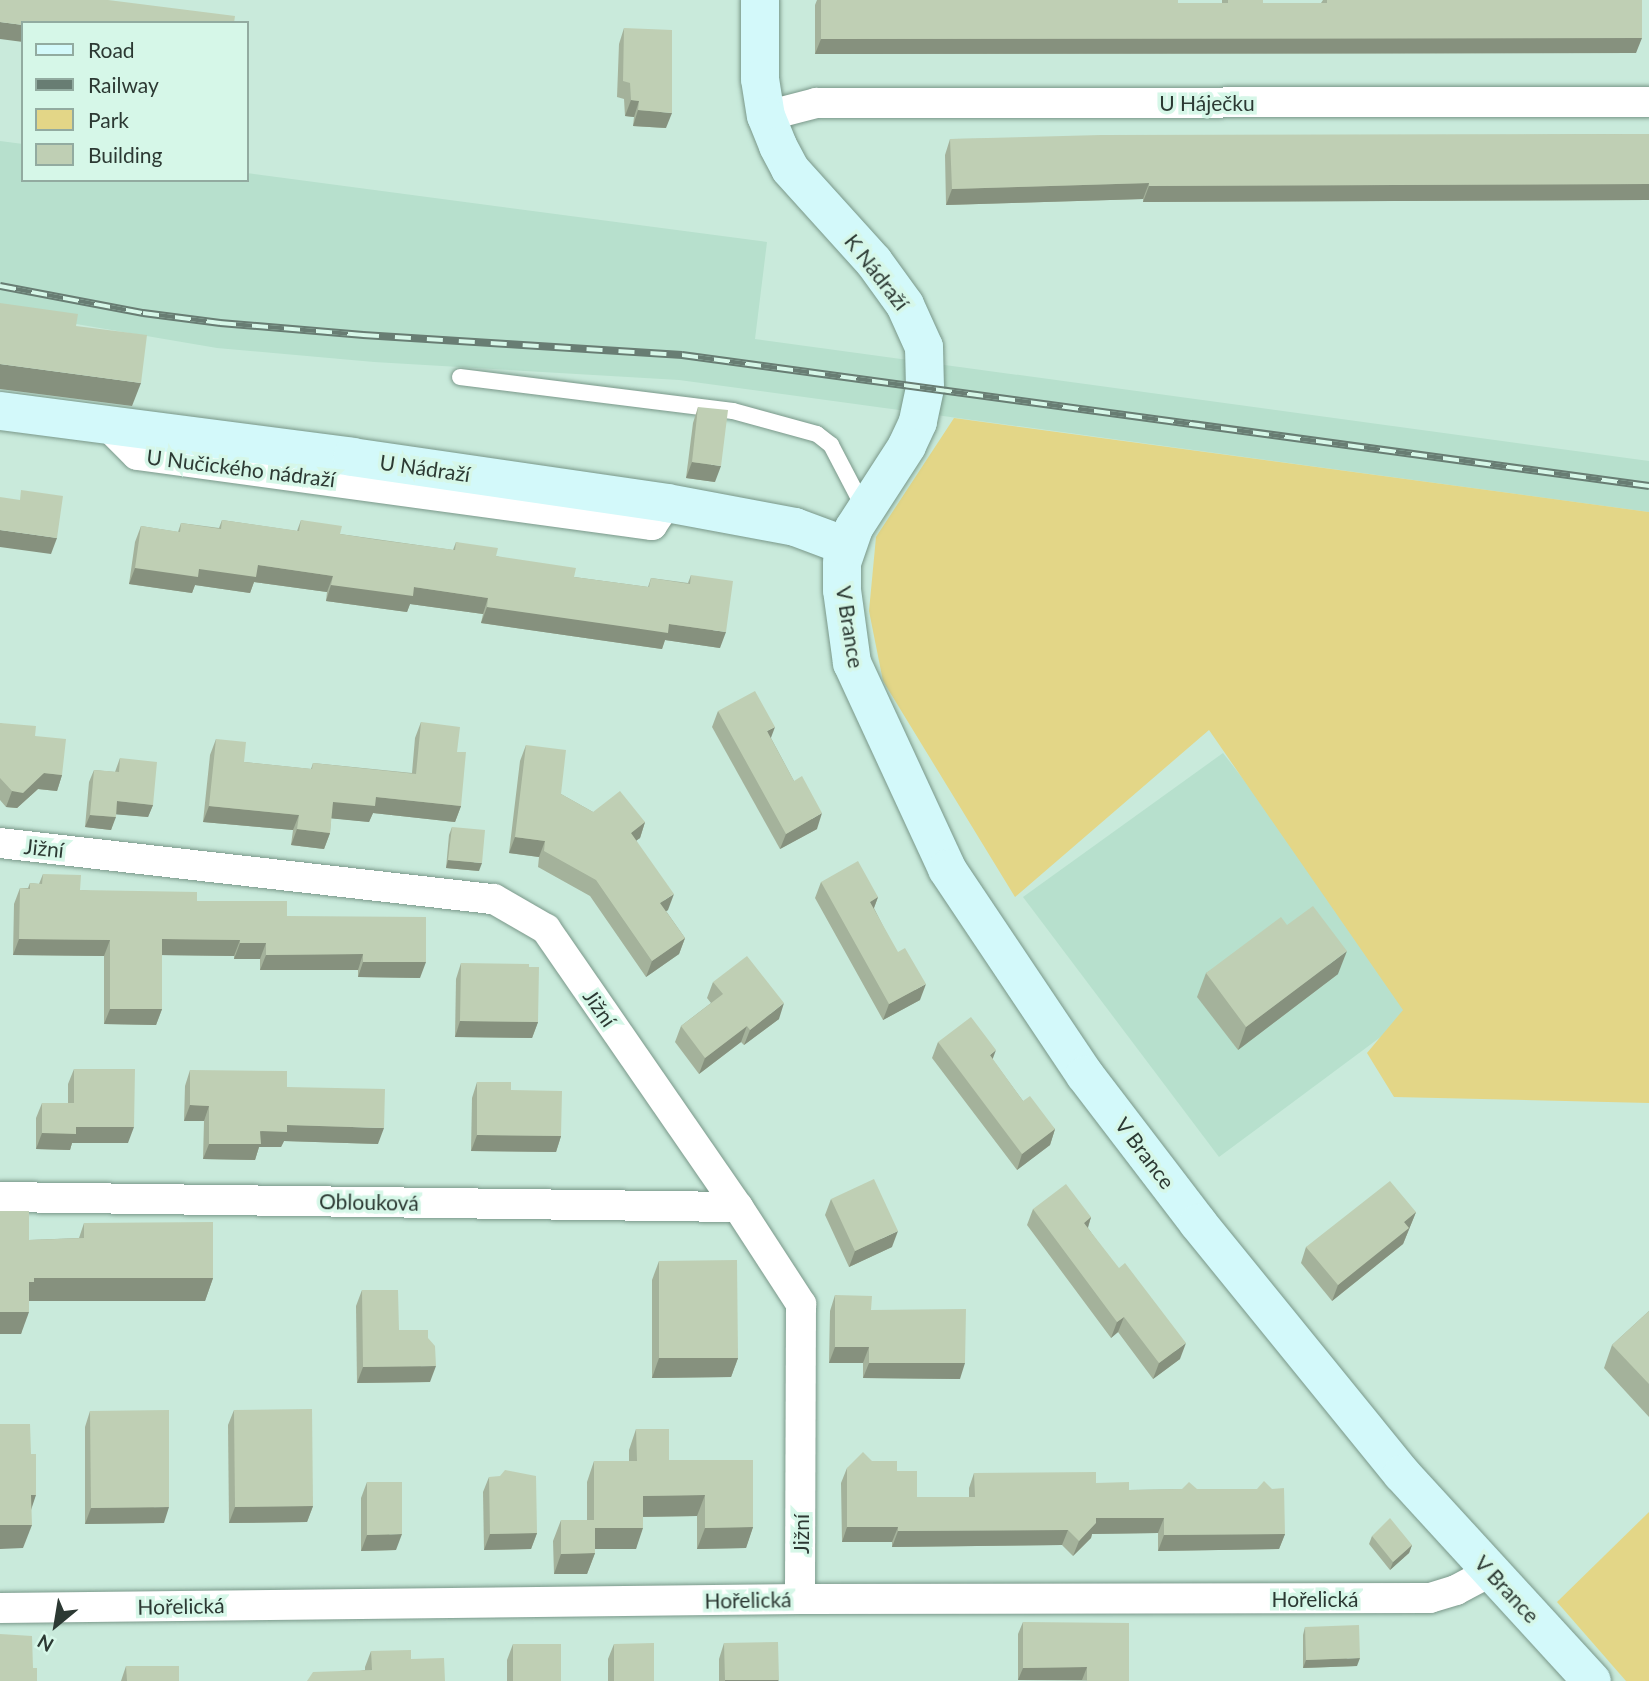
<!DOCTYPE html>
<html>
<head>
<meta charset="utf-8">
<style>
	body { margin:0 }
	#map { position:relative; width:1649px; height:1681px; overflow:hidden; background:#c9eadb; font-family:Lato,sans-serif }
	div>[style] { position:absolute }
	.built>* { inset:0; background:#b7e0cd }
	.green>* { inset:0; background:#e3d687 }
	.roads { filter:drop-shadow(0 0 2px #799789) drop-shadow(0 0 2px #799789) }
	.lane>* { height:16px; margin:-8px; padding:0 8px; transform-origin:8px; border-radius:8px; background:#fff }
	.street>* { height:30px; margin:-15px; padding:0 15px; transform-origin:15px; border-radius:15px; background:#fff }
	.secondary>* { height:38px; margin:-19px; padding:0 19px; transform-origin:19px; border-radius:19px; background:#d3f9fa }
	.rail>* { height:8px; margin-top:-4px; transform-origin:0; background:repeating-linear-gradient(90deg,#d6f7e8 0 16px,#687d73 0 32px); box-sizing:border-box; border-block:2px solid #687d73 }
	.wall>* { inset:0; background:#a4b29b }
	.shaded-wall>* { inset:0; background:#86917e }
	.building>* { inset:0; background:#bfcfb4 }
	span { translate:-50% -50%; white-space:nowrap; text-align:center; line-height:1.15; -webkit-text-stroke:7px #d6f7e8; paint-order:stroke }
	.street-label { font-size:21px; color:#2c3933 }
	.legend { position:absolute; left:21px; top:21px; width:228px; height:161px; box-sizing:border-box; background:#d6f7e8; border:2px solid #92aba0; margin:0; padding:9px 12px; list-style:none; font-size:21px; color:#2c3933 }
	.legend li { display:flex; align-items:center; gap:14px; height:35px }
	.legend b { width:35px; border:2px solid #92aba0 }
	.north { position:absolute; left:21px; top:1590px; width:70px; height:70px; -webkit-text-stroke:5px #d6f7e8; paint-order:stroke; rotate:210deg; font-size:19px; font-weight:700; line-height:28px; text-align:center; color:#2c3933 }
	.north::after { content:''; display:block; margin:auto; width:24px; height:32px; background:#2c3933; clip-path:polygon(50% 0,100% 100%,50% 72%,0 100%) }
</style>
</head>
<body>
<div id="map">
	<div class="built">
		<div style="clip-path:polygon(0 141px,23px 144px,23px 180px,247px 180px,247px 173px,767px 242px,755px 339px,1649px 461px,1649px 512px,679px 380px,374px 362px,217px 348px,0 311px)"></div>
		<div style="clip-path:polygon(1223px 753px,1421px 1007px,1219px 1157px,1023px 897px)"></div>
	</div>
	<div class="green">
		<div style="clip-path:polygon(954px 418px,1649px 512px,1649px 1103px,1394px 1097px,1367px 1053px,1403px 1010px,1209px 730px,1015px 897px,883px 681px,869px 611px,876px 537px)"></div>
		<div style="clip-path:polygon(1649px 1512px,1649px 1681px,1626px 1681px,1557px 1602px)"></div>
	</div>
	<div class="roads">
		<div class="lane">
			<div style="left:460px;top:377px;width:275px;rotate:7.1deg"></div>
			<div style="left:733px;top:411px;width:87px;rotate:15.3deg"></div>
			<div style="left:817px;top:434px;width:18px;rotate:38deg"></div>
			<div style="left:831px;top:445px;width:71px;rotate:62.4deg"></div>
		</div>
		<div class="street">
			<div style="left:766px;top:116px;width:52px;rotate:-14.6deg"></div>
			<div style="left:816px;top:103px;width:833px;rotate:-0.07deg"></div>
			<div style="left:107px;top:425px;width:42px;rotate:45deg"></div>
			<div style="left:137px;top:455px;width:520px;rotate:7.74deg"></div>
			<div style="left:652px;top:525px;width:27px;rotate:-56deg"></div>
			<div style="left:0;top:843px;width:497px;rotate:6.5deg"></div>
			<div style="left:494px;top:899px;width:60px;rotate:30deg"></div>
			<div style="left:546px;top:929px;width:338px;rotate:55.4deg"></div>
			<div style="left:738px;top:1207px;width:116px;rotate:57deg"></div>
			<div style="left:801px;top:1304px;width:295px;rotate:90.2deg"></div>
			<div style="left:0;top:1197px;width:738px;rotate:0.78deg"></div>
			<div style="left:0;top:1608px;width:800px;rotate:-0.64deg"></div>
			<div style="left:800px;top:1599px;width:630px;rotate:-0.09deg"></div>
			<div style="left:1430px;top:1598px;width:27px;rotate:-17deg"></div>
			<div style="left:1456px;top:1590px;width:40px;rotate:-28deg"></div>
		</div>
		<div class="secondary">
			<div style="left:760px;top:0;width:79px;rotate:90deg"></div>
			<div style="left:760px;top:79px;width:37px;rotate:81deg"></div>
			<div style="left:766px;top:116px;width:32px;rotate:68deg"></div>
			<div style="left:778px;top:146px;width:26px;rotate:62deg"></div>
			<div style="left:790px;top:169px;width:125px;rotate:47.9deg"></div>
			<div style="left:874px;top:262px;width:53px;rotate:54.2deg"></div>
			<div style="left:905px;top:305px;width:46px;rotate:65.7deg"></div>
			<div style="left:924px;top:347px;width:41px;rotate:88.6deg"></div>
			<div style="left:925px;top:388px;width:35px;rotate:102deg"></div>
			<div style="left:918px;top:422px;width:26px;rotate:115deg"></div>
			<div style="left:907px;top:446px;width:98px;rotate:122.9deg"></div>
			<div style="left:854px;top:528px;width:36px;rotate:109deg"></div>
			<div style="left:842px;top:562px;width:28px;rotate:90deg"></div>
			<div style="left:842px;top:590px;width:74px;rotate:82.2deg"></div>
			<div style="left:852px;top:663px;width:227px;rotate:65.2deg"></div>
			<div style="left:947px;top:869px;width:248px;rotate:56.2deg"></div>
			<div style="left:1085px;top:1075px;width:186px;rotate:52.6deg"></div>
			<div style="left:1198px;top:1223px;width:323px;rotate:50.9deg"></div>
			<div style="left:1402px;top:1474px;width:281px;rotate:47.5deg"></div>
			<div style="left:0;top:411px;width:355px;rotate:7.4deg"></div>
			<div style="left:352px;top:457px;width:318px;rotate:8.3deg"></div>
			<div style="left:667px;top:503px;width:130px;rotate:10.6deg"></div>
			<div style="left:795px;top:527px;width:54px;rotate:20.4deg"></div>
		</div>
	</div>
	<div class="rail">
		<div style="left:0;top:286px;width:146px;rotate:10.7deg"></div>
		<div style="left:143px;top:313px;width:78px;rotate:7.4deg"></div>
		<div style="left:220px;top:323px;width:144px;rotate:4.8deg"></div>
		<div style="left:363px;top:335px;width:320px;rotate:3.6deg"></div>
		<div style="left:682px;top:355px;width:976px;rotate:7.71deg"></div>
	</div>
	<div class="wall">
		<div style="clip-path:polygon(817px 0,1178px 0,1178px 3px,1222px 3px,1222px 0,1263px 0,1263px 3px,1321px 3px,1323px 0,1642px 0,1636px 53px,815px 54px,815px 5px)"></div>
		<div style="clip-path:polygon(624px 28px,666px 128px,633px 126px,634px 117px,625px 116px,624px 99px,617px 97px,619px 44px)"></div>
		<div style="clip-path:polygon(1649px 134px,1649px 200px,1143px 202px,1143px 199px,946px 205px,945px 155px,950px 139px)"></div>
		<div style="clip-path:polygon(698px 407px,715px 482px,686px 478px,693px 423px)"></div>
		<div style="clip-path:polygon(222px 520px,297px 531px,301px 520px,340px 534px,453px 550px,456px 542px,496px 556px,574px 577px,648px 587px,651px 578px,688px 583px,691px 575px,720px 648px,665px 640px,662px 649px,481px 623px,483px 614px,410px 604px,407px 612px,326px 601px,327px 592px,254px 582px,250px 593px,195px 585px,192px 593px,129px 584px,135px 542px,141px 526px,178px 532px,181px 523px,219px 528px)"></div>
		<div style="clip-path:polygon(718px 711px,771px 738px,794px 781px,817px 829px,780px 849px,712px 727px)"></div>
		<div style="clip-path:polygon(421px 722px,457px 752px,461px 806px,455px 822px,373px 813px,369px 822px,331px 818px,330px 833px,324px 849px,291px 845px,293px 830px,203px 822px,210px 755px,216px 739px,244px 762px,311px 769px,313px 763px,412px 773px,415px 738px)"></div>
		<div style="clip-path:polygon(0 723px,35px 736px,62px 775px,57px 791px,38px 789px,17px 808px,6px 807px,0 800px)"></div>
		<div style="clip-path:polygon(526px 745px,561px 794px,593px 812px,645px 822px,640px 838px,636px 840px,668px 910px,666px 911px,685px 938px,679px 954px,646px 977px,590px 896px,538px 867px,539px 857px,509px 853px,520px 761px)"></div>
		<div style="clip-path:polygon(120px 758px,153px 805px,148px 817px,116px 814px,111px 830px,85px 827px,89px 782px,94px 770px,115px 772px)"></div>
		<div style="clip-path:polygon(452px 827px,479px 871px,446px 868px,449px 835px)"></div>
		<div style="clip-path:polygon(43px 874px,80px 890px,197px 901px,287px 916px,420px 978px,358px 977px,358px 970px,260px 970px,260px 959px,234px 959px,234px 956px,162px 955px,162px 1009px,156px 1025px,104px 1024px,104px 956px,13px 955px,14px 904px,20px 888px,28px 888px,30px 883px,39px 884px)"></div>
		<div style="clip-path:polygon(821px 882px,878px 897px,874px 908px,920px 1000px,883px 1020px,815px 898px)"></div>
		<div style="clip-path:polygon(1287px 925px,1338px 974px,1238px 1050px,1197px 997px,1206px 973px)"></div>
		<div style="clip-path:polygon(461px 963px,538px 1022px,532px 1038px,455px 1037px,456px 979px)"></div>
		<div style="clip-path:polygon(713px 982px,779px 1019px,744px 1045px,741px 1042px,699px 1074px,675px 1042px,681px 1026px,711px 1003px,707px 998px)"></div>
		<div style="clip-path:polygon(938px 1042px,993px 1060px,1023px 1101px,1055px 1129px,1050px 1145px,1017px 1170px,932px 1058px)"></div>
		<div style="clip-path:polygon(74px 1069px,128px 1143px,72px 1143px,70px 1150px,36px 1149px,36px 1118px,42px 1103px,68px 1103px,68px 1084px)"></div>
		<div style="clip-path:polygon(190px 1070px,287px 1087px,378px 1144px,284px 1141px,281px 1147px,259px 1147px,255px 1160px,203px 1159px,204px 1121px,184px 1121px,185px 1086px)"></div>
		<div style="clip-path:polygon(477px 1082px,511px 1090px,561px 1136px,556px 1152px,471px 1151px,472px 1098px)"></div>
		<div style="clip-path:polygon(831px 1199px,892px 1247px,849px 1267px,825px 1215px)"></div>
		<div style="clip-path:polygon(1033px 1209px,1091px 1217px,1088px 1228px,1180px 1359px,1153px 1379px,1118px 1332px,1111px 1338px,1027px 1225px)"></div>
		<div style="clip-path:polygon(1416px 1212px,1403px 1244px,1332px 1301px,1301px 1263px,1306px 1247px)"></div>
		<div style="clip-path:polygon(84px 1223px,213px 1278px,205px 1301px,29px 1301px,21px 1334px,0 1334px,29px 1240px,79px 1238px)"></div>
		<div style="clip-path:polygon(659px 1261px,738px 1358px,731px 1377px,652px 1378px,652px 1280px)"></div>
		<div style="clip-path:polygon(362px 1290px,399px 1330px,430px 1382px,357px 1383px,356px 1306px)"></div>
		<div style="clip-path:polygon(835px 1295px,871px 1310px,960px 1379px,863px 1378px,863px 1363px,829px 1363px,830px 1311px)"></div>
		<div style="clip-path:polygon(1649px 1311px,1649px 1417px,1604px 1368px,1612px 1345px)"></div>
		<div style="clip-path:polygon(234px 1410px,313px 1506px,307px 1522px,229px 1523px,228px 1425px)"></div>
		<div style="clip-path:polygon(90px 1411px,164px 1523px,85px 1524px,85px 1427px)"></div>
		<div style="clip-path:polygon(636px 1429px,669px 1460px,753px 1527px,746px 1548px,697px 1549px,697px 1516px,643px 1517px,636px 1549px,595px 1549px,595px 1553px,587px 1574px,554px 1574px,553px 1541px,561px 1520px,587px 1520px,587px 1482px,594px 1461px,629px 1461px,629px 1450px)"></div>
		<div style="clip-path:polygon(872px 1461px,897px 1471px,917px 1497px,969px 1497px,969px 1488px,974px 1473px,1096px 1483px,1129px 1490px,1197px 1489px,1285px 1534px,1279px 1549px,1158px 1551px,1158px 1533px,1092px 1534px,1091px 1538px,1073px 1556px,1062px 1545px,892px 1547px,892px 1542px,842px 1542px,841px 1483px,847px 1468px)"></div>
		<div style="clip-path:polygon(489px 1477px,537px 1533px,531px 1549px,484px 1550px,483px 1492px)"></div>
		<div style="clip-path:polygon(367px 1482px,396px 1550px,361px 1551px,361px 1498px)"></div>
		<div style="clip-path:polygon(1372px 1536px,1412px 1545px,1409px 1553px,1390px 1570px,1369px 1544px)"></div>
		<div style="clip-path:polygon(1023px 1622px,1129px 1681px,1018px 1680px,1018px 1634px)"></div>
		<div style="clip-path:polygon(1305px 1627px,1357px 1666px,1303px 1668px,1303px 1635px)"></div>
		<div style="clip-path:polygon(724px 1643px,778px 1681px,719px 1681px,719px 1659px)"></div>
		<div style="clip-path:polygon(513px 1644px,561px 1681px,507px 1681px,507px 1660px)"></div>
		<div style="clip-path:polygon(614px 1644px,654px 1681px,608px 1681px,608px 1659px)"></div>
		<div style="clip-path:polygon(371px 1651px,411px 1659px,445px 1681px,307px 1681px,365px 1670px,365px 1667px)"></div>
		<div style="clip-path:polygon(126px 1666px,179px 1681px,121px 1681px)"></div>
	</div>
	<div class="shaded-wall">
		<div style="clip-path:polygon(0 22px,23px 25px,23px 42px,0 39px)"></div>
		<div style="clip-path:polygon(1642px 38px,1636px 53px,815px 54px,821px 39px)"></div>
		<div style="clip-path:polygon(631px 100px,639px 101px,634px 117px,625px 116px)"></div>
		<div style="clip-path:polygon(638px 110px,672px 113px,666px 128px,633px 126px)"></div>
		<div style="clip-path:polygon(1149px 183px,1143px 199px,946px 205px,952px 189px)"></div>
		<div style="clip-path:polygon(1649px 184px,1649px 200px,1143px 202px,1149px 186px)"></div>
		<div style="clip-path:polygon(0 364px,141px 383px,132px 406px,0 389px)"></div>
		<div style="clip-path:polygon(692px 462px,721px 466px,715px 482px,686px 478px)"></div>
		<div style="clip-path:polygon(0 530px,57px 538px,51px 554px,0 547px)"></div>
		<div style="clip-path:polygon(258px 565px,333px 576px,327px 592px,254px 582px,250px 593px,195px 585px,192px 593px,129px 584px,135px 568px,199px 569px)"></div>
		<div style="clip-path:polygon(331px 585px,414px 587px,488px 598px,483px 614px,410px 604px,407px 612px,326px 601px)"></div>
		<div style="clip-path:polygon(487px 607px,669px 624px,726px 632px,720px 648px,665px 640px,662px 649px,481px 623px)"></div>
		<div style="clip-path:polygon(775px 727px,769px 743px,767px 731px)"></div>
		<div style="clip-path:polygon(44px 773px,62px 775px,57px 791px,38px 789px,17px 808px,6px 807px,12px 791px)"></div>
		<div style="clip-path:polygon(376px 797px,461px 806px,455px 822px,373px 813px,369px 822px,327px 818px,333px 802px)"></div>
		<div style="clip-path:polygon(117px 801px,153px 805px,148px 817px,112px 814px)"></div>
		<div style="clip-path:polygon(209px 806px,299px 815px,293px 830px,203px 822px)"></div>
		<div style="clip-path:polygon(822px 813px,817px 829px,780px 849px,786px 834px)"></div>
		<div style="clip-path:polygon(90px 815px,116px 817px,111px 830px,85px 827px)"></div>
		<div style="clip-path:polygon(645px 822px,640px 838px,625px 849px,631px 833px)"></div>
		<div style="clip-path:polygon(297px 829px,330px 833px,324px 849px,291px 845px)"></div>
		<div style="clip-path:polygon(515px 837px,545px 841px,539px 857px,509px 853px)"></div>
		<div style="clip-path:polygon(448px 860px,482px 863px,479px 871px,446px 868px)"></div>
		<div style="clip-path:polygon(674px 894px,668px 910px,654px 919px,660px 903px)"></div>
		<div style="clip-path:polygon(878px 897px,872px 913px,870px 902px)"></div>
		<div style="clip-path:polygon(685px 938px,679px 954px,646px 977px,652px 961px)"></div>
		<div style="clip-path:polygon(19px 939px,110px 940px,104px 956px,13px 955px)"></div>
		<div style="clip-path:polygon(162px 939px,240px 940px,234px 956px,156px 955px)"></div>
		<div style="clip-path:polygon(240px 943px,266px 943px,260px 959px,234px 959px)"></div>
		<div style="clip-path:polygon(1347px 951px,1338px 974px,1238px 1050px,1246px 1027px)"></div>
		<div style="clip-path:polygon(363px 954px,358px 970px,260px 970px,266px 955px)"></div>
		<div style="clip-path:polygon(363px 962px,426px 962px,420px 978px,358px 977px)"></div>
		<div style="clip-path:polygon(926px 984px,920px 1000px,883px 1020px,889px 1004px)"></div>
		<div style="clip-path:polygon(784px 1003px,779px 1019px,744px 1045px,750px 1030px)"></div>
		<div style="clip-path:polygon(110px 1009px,162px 1009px,156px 1025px,104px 1024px)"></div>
		<div style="clip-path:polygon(460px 1021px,538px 1022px,532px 1038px,455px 1037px)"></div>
		<div style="clip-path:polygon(747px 1026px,741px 1042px,699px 1074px,705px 1058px)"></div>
		<div style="clip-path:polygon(996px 1050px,990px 1066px,990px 1055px)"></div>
		<div style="clip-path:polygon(190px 1105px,209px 1106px,204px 1121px,184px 1121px)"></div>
		<div style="clip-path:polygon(287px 1125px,384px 1128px,378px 1144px,284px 1141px,281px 1147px,259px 1147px,255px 1160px,203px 1159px,209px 1144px)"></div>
		<div style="clip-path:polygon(76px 1127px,134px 1127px,128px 1143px,72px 1143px,70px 1150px,36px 1149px,42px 1133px)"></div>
		<div style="clip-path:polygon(1055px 1129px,1050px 1145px,1017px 1170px,1022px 1154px)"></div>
		<div style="clip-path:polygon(477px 1135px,561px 1136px,556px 1152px,471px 1151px)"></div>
		<div style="clip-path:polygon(1416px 1212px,1403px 1244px,1332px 1301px,1338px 1285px,1404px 1222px)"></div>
		<div style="clip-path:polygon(1091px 1217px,1086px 1233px,1084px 1223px)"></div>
		<div style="clip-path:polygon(898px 1231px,892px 1247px,849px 1267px,855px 1251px)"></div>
		<div style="clip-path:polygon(34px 1278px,213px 1278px,205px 1301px,27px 1301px,29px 1282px)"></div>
		<div style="clip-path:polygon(0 1312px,29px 1312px,21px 1334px,0 1334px)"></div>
		<div style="clip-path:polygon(1124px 1317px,1118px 1332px,1111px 1338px,1117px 1322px)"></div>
		<div style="clip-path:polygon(1186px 1343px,1180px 1359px,1153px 1379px,1159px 1363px)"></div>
		<div style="clip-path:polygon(835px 1347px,869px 1347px,863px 1363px,829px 1363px)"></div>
		<div style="clip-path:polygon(659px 1358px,738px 1358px,731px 1377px,652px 1378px)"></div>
		<div style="clip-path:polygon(869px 1363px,965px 1363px,960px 1379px,863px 1378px)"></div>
		<div style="clip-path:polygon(436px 1366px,430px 1382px,357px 1383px,363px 1367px)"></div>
		<div style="clip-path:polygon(31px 1495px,36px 1495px,28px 1519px)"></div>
		<div style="clip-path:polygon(705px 1495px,697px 1516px,635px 1517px,643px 1496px)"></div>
		<div style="clip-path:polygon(313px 1506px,307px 1522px,229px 1523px,235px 1507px)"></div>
		<div style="clip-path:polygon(169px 1507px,164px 1523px,85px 1524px,91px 1508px)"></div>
		<div style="clip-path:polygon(1096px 1518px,1164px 1518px,1158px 1533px,1092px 1534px,1091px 1538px,1073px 1556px,1079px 1541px)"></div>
		<div style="clip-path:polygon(0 1525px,32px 1525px,23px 1548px,0 1549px)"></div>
		<div style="clip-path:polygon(753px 1527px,746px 1548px,697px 1549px,705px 1528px)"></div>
		<div style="clip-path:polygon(847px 1527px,898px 1527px,892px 1542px,842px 1542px)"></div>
		<div style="clip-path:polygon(595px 1528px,643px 1528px,636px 1549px,587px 1549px)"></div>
		<div style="clip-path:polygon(1068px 1530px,1062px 1545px,892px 1547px,898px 1531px)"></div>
		<div style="clip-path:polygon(537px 1533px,531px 1549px,484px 1550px,490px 1534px)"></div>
		<div style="clip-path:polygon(402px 1534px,396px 1550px,361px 1551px,367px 1535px)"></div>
		<div style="clip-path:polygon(1285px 1534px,1279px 1549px,1158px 1551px,1164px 1535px)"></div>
		<div style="clip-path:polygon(1412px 1545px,1409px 1553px,1390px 1570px,1393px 1562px)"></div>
		<div style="clip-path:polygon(595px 1553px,587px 1574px,554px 1574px,561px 1554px)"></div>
		<div style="clip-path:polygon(1360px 1658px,1357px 1666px,1303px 1668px,1306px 1660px)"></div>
		<div style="clip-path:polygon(1087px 1667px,1082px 1680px,1018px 1680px,1023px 1668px)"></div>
		<div style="clip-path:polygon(725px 1680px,779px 1680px,778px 1681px,725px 1681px)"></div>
	</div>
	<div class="building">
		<div style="clip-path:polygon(0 0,108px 0,235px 16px,234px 23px,23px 23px,23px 25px,0 22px)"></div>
		<div style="clip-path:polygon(821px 0,1178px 0,1178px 3px,1228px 3px,1228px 0,1263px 0,1263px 3px,1327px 3px,1327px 0,1642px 0,1642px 38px,821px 39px)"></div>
		<div style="clip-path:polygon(624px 28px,672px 30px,672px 113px,638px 110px,639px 101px,631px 100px,630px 83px,623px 81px)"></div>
		<div style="clip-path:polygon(1649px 134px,1649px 184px,1149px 186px,1149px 183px,952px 189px,950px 139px,1101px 135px)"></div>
		<div style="clip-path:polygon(0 303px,78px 314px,76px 326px,147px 335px,141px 383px,0 364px)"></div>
		<div style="clip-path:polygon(698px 407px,728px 410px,721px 466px,692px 462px)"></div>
		<div style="clip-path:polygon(21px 490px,63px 496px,57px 538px,0 530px,0 497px,20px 500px)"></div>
		<div style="clip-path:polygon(222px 520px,299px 531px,301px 520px,342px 526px,340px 534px,379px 540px,455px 550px,456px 542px,498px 548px,496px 556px,576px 568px,574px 577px,649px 587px,651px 578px,690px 584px,691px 575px,733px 581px,726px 632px,669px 624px,668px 633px,487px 607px,488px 598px,414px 587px,413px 596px,331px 585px,333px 576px,258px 565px,256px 577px,199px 569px,198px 577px,135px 568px,141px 526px,180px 532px,181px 523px,221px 529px)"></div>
		<div style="clip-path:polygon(755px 691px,775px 727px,767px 731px,794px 781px,802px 776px,822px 813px,786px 834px,718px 711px)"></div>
		<div style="clip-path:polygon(421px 722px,460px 727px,457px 752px,466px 752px,461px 806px,376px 797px,375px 806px,333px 802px,330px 833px,297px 829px,299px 815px,209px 806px,216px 739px,246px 742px,244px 762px,312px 769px,313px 763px,416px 774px)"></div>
		<div style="clip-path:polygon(0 723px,36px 726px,35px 736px,66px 739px,62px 775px,44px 773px,23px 793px,12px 791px,0 778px)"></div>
		<div style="clip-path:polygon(526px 745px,566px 750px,561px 794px,593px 812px,620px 791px,645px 822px,631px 833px,674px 894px,660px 903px,685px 938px,652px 961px,596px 880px,544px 851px,545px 841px,515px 837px)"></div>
		<div style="clip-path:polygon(120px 758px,157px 762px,153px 805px,117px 801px,116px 817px,90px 815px,94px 770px,119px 772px)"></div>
		<div style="clip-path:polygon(452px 827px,485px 830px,482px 863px,448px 860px)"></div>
		<div style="clip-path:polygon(858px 861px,878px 897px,870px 902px,898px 952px,905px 948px,926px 984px,889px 1004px,821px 882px)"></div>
		<div style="clip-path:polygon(43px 874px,81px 875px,80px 890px,197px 892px,197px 901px,287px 901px,287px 916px,426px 917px,426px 962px,363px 962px,363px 954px,266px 955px,266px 943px,240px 943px,240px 940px,162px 939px,162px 1009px,110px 1009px,110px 940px,19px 939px,20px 888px,30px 889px,30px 883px,42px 884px)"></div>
		<div style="clip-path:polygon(1313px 906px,1347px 951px,1246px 1027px,1206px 973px,1281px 917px,1287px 925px)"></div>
		<div style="clip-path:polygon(747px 956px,784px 1003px,750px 1030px,747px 1026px,705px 1058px,681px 1026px,723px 994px,713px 982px)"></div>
		<div style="clip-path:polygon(461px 963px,529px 964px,529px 967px,539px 967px,538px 1022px,460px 1021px)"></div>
		<div style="clip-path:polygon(971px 1017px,996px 1050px,990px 1055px,1023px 1101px,1030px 1096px,1055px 1129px,1022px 1154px,938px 1042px)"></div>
		<div style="clip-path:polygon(74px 1069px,135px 1069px,134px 1127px,76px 1127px,76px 1134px,42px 1133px,42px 1103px,74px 1103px)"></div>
		<div style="clip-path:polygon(190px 1070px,287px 1071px,287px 1087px,385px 1089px,384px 1128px,287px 1125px,287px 1132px,260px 1131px,261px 1144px,209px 1144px,209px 1106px,190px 1105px)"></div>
		<div style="clip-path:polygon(477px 1082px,511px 1082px,511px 1090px,562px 1091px,561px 1136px,477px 1135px)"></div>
		<div style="clip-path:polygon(874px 1179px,898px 1231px,855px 1251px,831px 1199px)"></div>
		<div style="clip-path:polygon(1390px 1181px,1416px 1212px,1404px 1222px,1409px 1228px,1338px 1285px,1306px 1247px)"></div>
		<div style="clip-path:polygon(1066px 1184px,1091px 1217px,1084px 1223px,1119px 1268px,1125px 1263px,1186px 1343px,1159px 1363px,1124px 1317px,1117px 1322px,1033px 1209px)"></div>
		<div style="clip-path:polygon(0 1211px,29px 1211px,29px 1240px,84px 1238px,84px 1223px,213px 1222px,213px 1278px,34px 1278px,34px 1282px,29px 1282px,29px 1312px,0 1312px)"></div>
		<div style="clip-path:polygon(737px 1260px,738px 1358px,659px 1358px,659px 1261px)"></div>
		<div style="clip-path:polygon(362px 1290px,398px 1290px,399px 1330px,428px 1330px,428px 1338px,435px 1346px,436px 1366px,363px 1367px)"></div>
		<div style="clip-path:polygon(835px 1295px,872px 1296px,871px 1310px,966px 1309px,965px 1363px,869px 1363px,869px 1347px,835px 1347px)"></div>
		<div style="clip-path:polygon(1649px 1311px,1649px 1384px,1612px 1345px)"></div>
		<div style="clip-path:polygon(312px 1409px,313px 1506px,235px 1507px,234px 1410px)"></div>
		<div style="clip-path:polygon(169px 1410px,169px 1507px,91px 1508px,90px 1411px)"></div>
		<div style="clip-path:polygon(0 1424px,30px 1424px,31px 1454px,36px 1454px,36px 1495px,31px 1495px,32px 1525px,0 1525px)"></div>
		<div style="clip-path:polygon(636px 1429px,669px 1429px,669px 1460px,753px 1460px,753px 1527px,705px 1528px,705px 1495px,643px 1496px,643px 1528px,595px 1528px,595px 1553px,561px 1554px,561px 1520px,594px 1520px,594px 1461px,637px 1461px)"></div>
		<div style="clip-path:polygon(863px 1452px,872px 1461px,897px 1461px,897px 1471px,917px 1471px,917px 1497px,975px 1497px,974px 1473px,1096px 1472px,1096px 1483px,1129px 1482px,1129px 1490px,1182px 1489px,1189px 1482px,1197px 1489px,1257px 1489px,1264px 1481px,1272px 1489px,1284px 1488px,1285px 1534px,1164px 1535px,1164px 1518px,1096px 1518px,1096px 1523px,1079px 1541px,1068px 1530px,898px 1531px,898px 1527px,847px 1527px,847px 1468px)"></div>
		<div style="clip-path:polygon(505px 1470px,536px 1476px,537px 1533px,490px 1534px,489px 1477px,500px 1476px)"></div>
		<div style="clip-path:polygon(367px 1482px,402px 1482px,402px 1534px,367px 1535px)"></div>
		<div style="clip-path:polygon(1390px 1518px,1412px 1545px,1393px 1562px,1372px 1536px)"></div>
		<div style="clip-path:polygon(1023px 1622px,1129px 1623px,1129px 1681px,1087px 1681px,1087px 1667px,1023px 1668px)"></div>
		<div style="clip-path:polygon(1359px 1625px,1360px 1658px,1306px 1660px,1305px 1627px)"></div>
		<div style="clip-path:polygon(0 1634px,32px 1636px,33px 1668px,37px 1668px,37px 1681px,0 1681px)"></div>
		<div style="clip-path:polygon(778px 1642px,779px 1680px,725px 1680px,724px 1643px)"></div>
		<div style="clip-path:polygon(654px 1643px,654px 1681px,614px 1681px,614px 1644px)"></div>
		<div style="clip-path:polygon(513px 1644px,561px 1644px,561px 1681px,513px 1681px)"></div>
		<div style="clip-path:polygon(411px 1650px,411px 1659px,444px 1658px,445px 1681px,301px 1681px,307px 1681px,313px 1672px,372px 1670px,371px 1651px)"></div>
		<div style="clip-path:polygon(126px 1666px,179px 1666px,179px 1681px,127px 1681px)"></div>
	</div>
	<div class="street-label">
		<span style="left:1207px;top:103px">U Háječku</span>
		<span style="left:877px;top:272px;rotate:52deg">K Nádraží</span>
		<span style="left:241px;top:468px;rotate:7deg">U Nučického nádraží</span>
		<span style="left:425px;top:468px;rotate:8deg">U Nádraží</span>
		<span style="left:850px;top:627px;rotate:81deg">V Brance</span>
		<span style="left:44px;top:848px;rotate:6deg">Jižní</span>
		<span style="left:600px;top:1008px;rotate:55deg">Jižní</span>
		<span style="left:1145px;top:1153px;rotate:53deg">V Brance</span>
		<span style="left:369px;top:1202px;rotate:1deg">Oblouková</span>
		<span style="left:801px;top:1534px;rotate:-90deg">Jižní</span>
		<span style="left:1507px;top:1589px;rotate:47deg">V Brance</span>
		<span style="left:1315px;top:1599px">Hořelická</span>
		<span style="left:748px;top:1600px;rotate:-1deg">Hořelická</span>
		<span style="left:181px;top:1606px;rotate:-1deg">Hořelická</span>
	</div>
	<ul class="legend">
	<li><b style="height:9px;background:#d3f9fa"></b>Road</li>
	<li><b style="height:9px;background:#687d73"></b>Railway</li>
	<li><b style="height:19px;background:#e3d687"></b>Park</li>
	<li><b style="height:19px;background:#bfcfb4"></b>Building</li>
	</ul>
	<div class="north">N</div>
</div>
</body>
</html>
